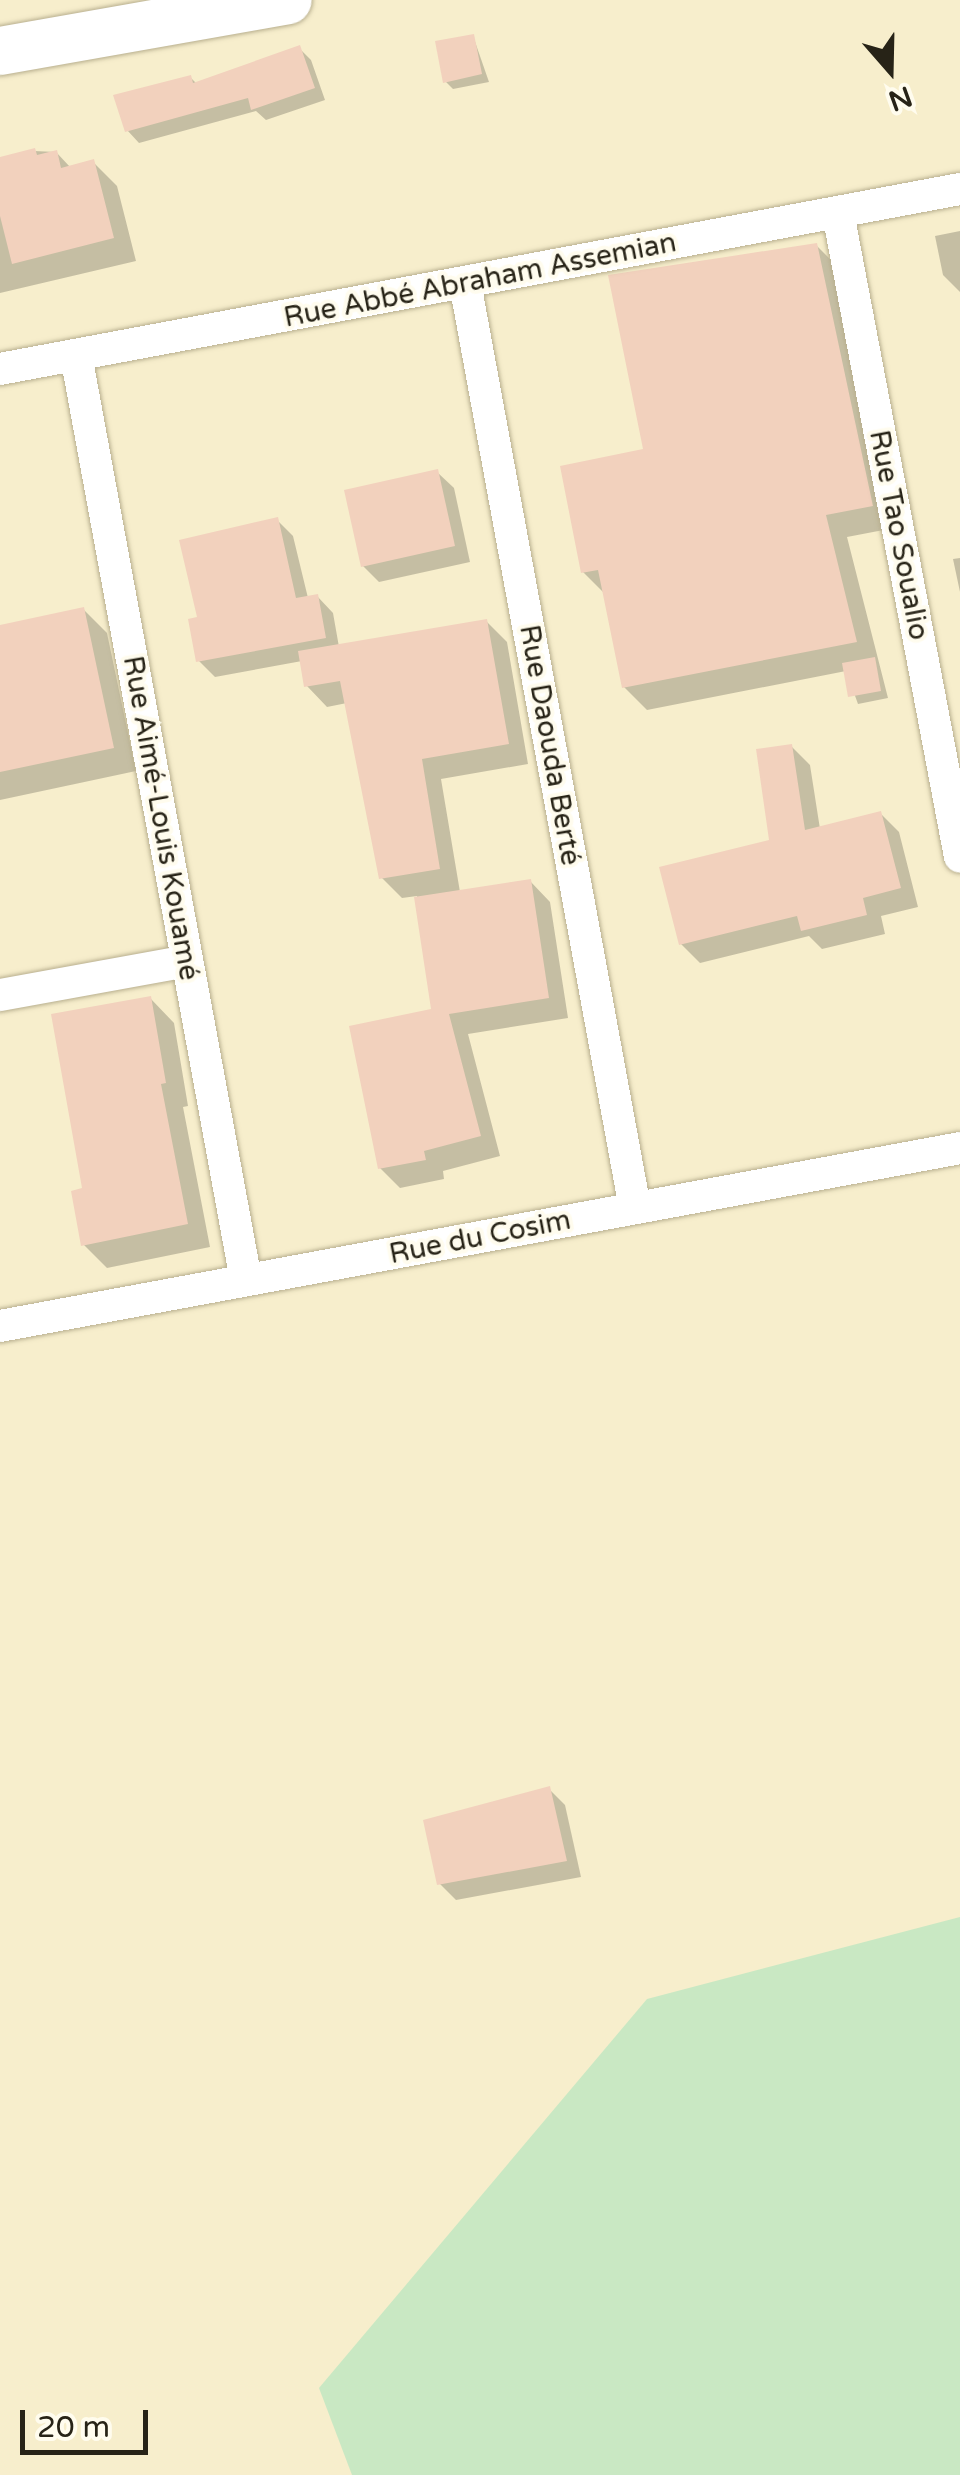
<!DOCTYPE html>
<html>
<head>
<meta charset="utf-8">
<style>
	body { margin:0 }
	#map { position:relative; width:960px; height:2475px; overflow:hidden; background:#f7eecc; font-family:"Varela Round",sans-serif }
	div>[style] { position:absolute }
	.green>* { inset:0; background:#c9e8c3 }
	.shadow>* { inset:0; background:#0003 }
	.building>* { inset:0; background:#f2d1bd }
	.roads { filter:drop-shadow(0 0 2px #b8af8f) drop-shadow(0 0 2px #b8af8f) }
	.street>* { height:32px; margin:-16px; padding:0 16px; transform-origin:16px; border-radius:16px; background:#fff }
	.secondary>* { height:48px; margin:-24px; padding:0 24px; transform-origin:24px; border-radius:24px; background:#fff }
	span { translate:-50% -50%; white-space:nowrap; text-align:center; line-height:1.15; -webkit-text-stroke:8px #fffcee; paint-order:stroke }
	.street-label { font-size:28px; color:#272317 }
	.north { position:absolute; left:840px; top:20px; width:100px; height:100px; -webkit-text-stroke:8px #fffcee; paint-order:stroke; rotate:160deg; font-size:28px; font-weight:700; line-height:40px; text-align:center; color:#272317 }
	.north::after { content:''; display:block; margin:auto; width:35px; height:45px; background:#272317; clip-path:polygon(50% 0,100% 100%,50% 72%,0 100%) }
	.scale { position:absolute; left:20px; top:2410px; width:128px; height:45px; box-sizing:border-box; border:5px solid #272317; border-top:0; padding-left:12px; font-size:30px; line-height:35px; white-space:nowrap; color:#272317; -webkit-text-stroke:8px #fffcee; paint-order:stroke }
</style>
</head>
<body>
<div id="map">
	<div class="green">
		<div style="clip-path:polygon(960px 1917px,960px 2475px,352px 2475px,319px 2388px,647px 1999px)"></div>
	</div>
	<div class="shadow">
		<div style="clip-path:polygon(473px 36px,489px 82px,453px 89px,445px 81px)"></div>
		<div style="clip-path:polygon(299px 48px,311px 60px,325px 100px,266px 120px,256px 111px,139px 143px,127px 130px,190px 77px,197px 84px)"></div>
		<div style="clip-path:polygon(34px 151px,56px 152px,71px 168px,93px 162px,117px 186px,136px 261px,0 293px,0 160px)"></div>
		<div style="clip-path:polygon(960px 231px,960px 292px,943px 275px,935px 236px)"></div>
		<div style="clip-path:polygon(816px 245px,839px 268px,894px 528px,847px 537px,888px 698px,858px 704px,846px 671px,647px 710px,624px 687px,605px 594px,583px 572px,646px 451px)"></div>
		<div style="clip-path:polygon(437px 472px,454px 488px,470px 562px,379px 582px,363px 566px)"></div>
		<div style="clip-path:polygon(277px 520px,293px 536px,308px 598px,317px 596px,333px 613px,339px 647px,486px 621px,507px 642px,528px 764px,441px 779px,460px 892px,530px 881px,550px 902px,568px 1018px,468px 1034px,500px 1156px,443px 1171px,444px 1179px,400px 1188px,380px 1168px,434px 1011px,417px 896px,402px 898px,382px 878px,347px 703px,327px 707px,307px 686px,302px 661px,215px 677px,199px 661px,200px 619px)"></div>
		<div style="clip-path:polygon(960px 558px,960px 592px,953px 559px)"></div>
		<div style="clip-path:polygon(84px 610px,107px 633px,136px 771px,0 800px,0 628px)"></div>
		<div style="clip-path:polygon(791px 746px,810px 765px,820px 829px,880px 813px,899px 832px,918px 907px,881px 916px,885px 934px,822px 949px,809px 936px,700px 963px,681px 944px,772px 842px)"></div>
		<div style="clip-path:polygon(151px 999px,174px 1023px,188px 1106px,183px 1107px,210px 1247px,107px 1268px,83px 1244px,85px 1190px)"></div>
		<div style="clip-path:polygon(549px 1789px,565px 1805px,581px 1877px,456px 1900px,440px 1884px)"></div>
	</div>
	<div class="building">
		<div style="clip-path:polygon(474px 34px,482px 74px,443px 83px,435px 41px)"></div>
		<div style="clip-path:polygon(300px 45px,315px 88px,251px 110px,248px 98px,125px 132px,113px 95px,191px 75px,193px 83px)"></div>
		<div style="clip-path:polygon(35px 148px,37px 155px,57px 150px,61px 168px,94px 159px,114px 238px,12px 264px,0 216px,0 157px)"></div>
		<div style="clip-path:polygon(817px 243px,873px 506px,826px 515px,857px 642px,622px 688px,598px 570px,581px 573px,560px 466px,643px 449px,608px 275px)"></div>
		<div style="clip-path:polygon(438px 469px,455px 546px,361px 567px,344px 490px)"></div>
		<div style="clip-path:polygon(278px 517px,296px 598px,318px 594px,326px 638px,196px 662px,188px 619px,197px 617px,179px 540px)"></div>
		<div style="clip-path:polygon(84px 607px,114px 748px,0 772px,0 625px)"></div>
		<div style="clip-path:polygon(487px 619px,509px 744px,422px 759px,440px 869px,379px 879px,340px 681px,304px 687px,298px 651px)"></div>
		<div style="clip-path:polygon(875px 657px,881px 691px,848px 697px,842px 663px)"></div>
		<div style="clip-path:polygon(792px 744px,805px 830px,881px 811px,901px 888px,863px 898px,867px 915px,801px 931px,797px 916px,679px 945px,659px 867px,769px 840px,756px 749px)"></div>
		<div style="clip-path:polygon(531px 879px,549px 998px,449px 1014px,481px 1136px,424px 1151px,426px 1160px,378px 1169px,349px 1026px,431px 1009px,414px 897px)"></div>
		<div style="clip-path:polygon(151px 996px,166px 1083px,161px 1084px,188px 1224px,81px 1246px,71px 1191px,82px 1188px,51px 1014px)"></div>
		<div style="clip-path:polygon(550px 1786px,567px 1861px,437px 1885px,423px 1820px)"></div>
	</div>
	<div class="roads">
		<div class="street">
			<div style="left:838px;top:213px;width:655px;rotate:79.27deg"></div>
			<div style="left:465px;top:283px;width:940px;rotate:79.59deg"></div>
			<div style="left:76px;top:355px;width:940px;rotate:79.59deg"></div>
			<div style="left:0;top:369px;width:977px;rotate:-10.62deg"></div>
			<div style="left:0;top:995px;width:190px;rotate:-10.3deg"></div>
			<div style="left:0;top:1326px;width:976px;rotate:-10.5deg"></div>
		</div>
		<div class="secondary">
			<div style="left:0;top:51px;width:292px;rotate:-10deg"></div>
		</div>
	</div>
	<div class="street-label">
		<span style="left:480px;top:280px;rotate:-11deg">Rue Abbé Abraham Assemian</span>
		<span style="left:899px;top:535px;rotate:79deg">Rue Tao Soualio</span>
		<span style="left:550px;top:745px;rotate:80deg">Rue Daouda Berté</span>
		<span style="left:161px;top:818px;rotate:80deg">Rue Aimé-Louis Kouamé</span>
		<span style="left:480px;top:1237px;rotate:-11deg">Rue du Cosim</span>
	</div>
	<div class="north">N</div>
	<div class="scale">20 m</div>
</div>
</body>
</html>
